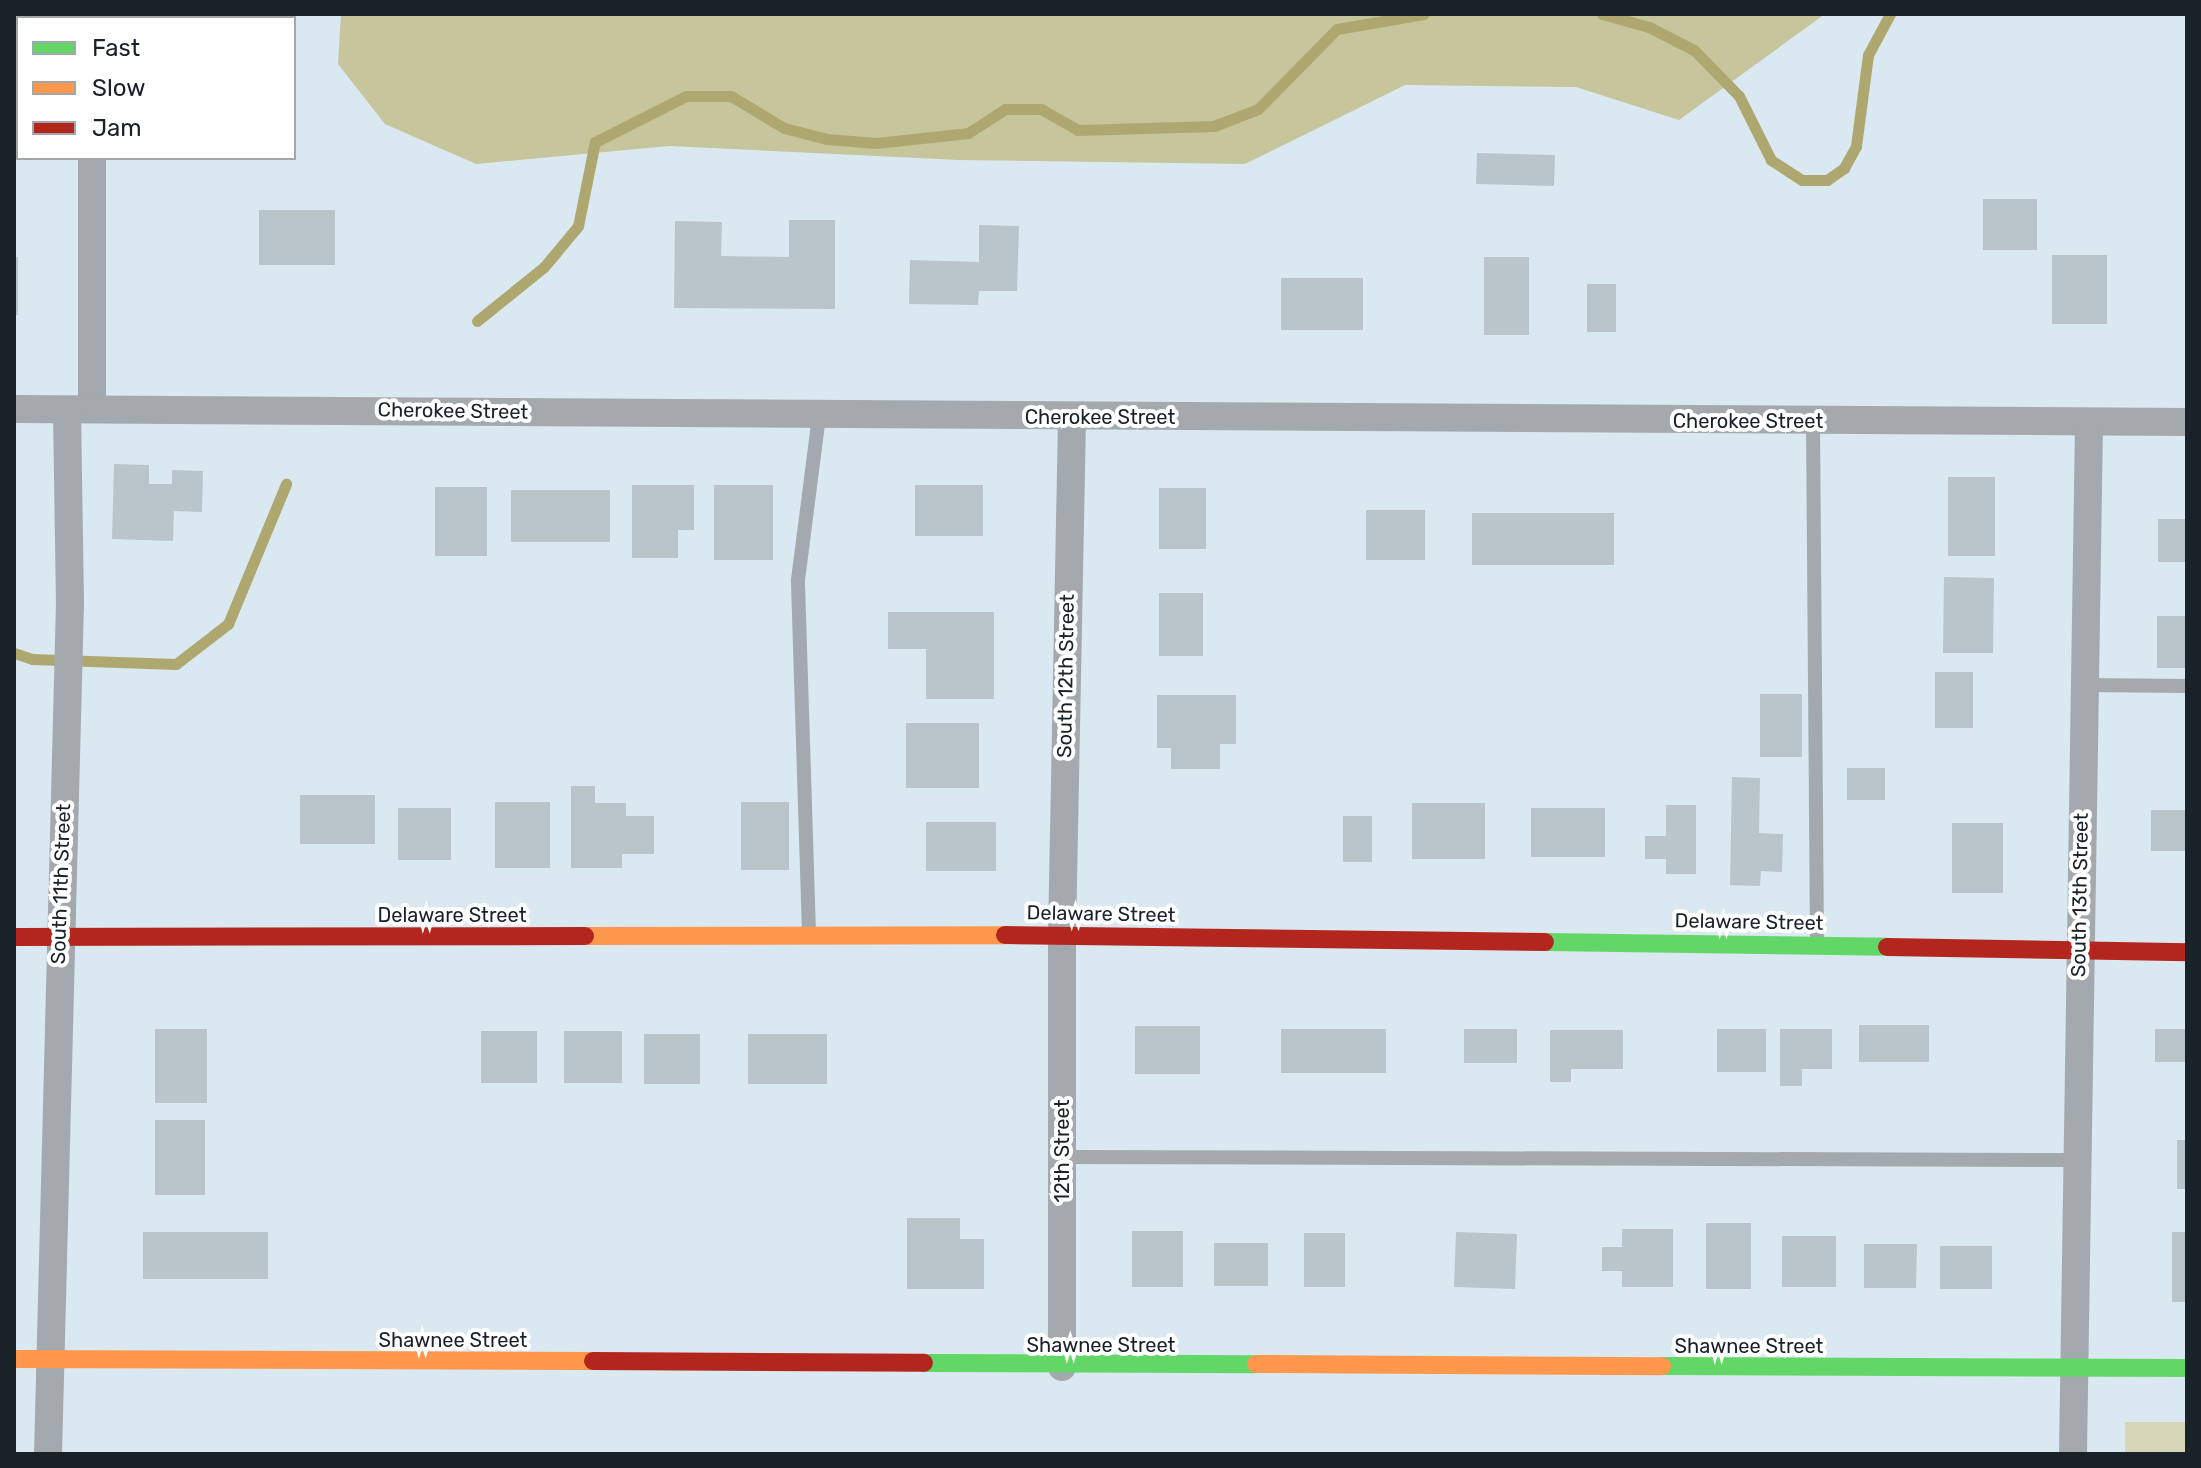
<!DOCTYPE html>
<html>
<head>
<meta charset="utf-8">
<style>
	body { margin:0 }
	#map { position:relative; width:2201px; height:1468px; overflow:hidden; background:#dae8f1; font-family:Rubik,sans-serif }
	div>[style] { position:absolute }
	.green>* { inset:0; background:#d6d7b8 }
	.forest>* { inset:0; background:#c7c59b }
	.stream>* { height:11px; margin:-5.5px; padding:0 5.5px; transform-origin:5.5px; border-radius:5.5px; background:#aea870 }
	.building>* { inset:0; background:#b9c4cb }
	.lane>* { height:14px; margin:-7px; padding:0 7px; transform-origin:7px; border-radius:7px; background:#a3a9ad }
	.street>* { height:28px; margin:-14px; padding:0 14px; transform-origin:14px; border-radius:14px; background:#a3a9ad }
	.fast>* { height:18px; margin:-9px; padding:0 9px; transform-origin:9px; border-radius:9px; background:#63d668 }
	.slow>* { height:18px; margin:-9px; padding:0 9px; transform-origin:9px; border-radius:9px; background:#ff974d }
	.jam>* { height:18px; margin:-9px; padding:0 9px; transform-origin:9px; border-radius:9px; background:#b3261e }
	span { translate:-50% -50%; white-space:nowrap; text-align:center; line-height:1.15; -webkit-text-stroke:8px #fff; paint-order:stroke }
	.street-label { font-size:20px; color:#182228 }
	.frame { position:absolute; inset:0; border:16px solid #182228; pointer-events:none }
	.legend { position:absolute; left:16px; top:16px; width:280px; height:144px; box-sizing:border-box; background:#fff; border:2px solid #a3a7a9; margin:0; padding:10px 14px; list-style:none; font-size:24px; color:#182228 }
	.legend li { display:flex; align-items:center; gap:16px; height:40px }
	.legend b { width:40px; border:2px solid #a3a7a9 }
</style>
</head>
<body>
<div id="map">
	<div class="green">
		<div style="clip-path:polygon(2125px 1422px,2187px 1422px,2187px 1454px,2125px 1454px)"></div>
	</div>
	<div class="forest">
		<div style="clip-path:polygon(341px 14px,1825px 14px,1679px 120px,1576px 87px,1405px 85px,1245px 164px,959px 160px,669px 146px,476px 164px,385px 124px,338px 64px)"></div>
	</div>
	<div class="stream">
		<div style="left:1602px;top:14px;width:49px;rotate:15.5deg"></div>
		<div style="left:1649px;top:27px;width:51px;rotate:27.1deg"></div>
		<div style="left:1694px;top:50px;width:64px;rotate:45.6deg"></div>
		<div style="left:1739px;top:96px;width:72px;rotate:63.4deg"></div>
		<div style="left:1771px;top:160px;width:37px;rotate:33deg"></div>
		<div style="left:1802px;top:180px;width:25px"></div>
		<div style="left:1827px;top:180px;width:21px;rotate:-35deg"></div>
		<div style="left:1844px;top:168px;width:25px;rotate:-61deg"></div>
		<div style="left:1856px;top:146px;width:92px;rotate:-82.5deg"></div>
		<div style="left:1868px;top:55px;width:47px;rotate:-61.8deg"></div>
		<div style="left:477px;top:321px;width:86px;rotate:-38.9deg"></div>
		<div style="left:544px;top:267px;width:53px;rotate:-50.3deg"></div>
		<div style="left:578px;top:226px;width:86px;rotate:-78.6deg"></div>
		<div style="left:595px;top:142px;width:102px;rotate:-26.8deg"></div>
		<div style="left:686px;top:96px;width:45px"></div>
		<div style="left:731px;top:96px;width:62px;rotate:31.1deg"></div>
		<div style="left:784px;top:128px;width:44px;rotate:14.3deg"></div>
		<div style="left:827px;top:139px;width:49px;rotate:4.7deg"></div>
		<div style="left:876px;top:143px;width:93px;rotate:-6.2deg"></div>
		<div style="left:968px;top:133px;width:44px;rotate:-33deg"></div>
		<div style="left:1005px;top:109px;width:36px"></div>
		<div style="left:1041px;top:109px;width:43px;rotate:29.6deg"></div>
		<div style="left:1078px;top:130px;width:136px;rotate:-1.7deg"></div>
		<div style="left:1214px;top:126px;width:47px;rotate:-21.1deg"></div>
		<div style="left:1258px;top:109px;width:112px;rotate:-45.4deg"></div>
		<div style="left:1337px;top:29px;width:88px;rotate:-9.8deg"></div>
		<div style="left:14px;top:653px;width:19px;rotate:18deg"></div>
		<div style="left:32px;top:659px;width:144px;rotate:2deg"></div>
		<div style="left:176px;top:664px;width:66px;rotate:-37.6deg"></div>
		<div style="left:228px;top:624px;width:152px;rotate:-67.5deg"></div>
	</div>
	<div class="building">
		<div style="clip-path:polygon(14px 122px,18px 122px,18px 152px,14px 152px)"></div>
		<div style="clip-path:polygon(1477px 153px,1555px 155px,1554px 186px,1476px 184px)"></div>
		<div style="clip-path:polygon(1983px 199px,2037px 199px,2037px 250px,1983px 250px)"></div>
		<div style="clip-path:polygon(259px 210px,335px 210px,335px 265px,259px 265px)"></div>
		<div style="clip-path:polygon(789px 220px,835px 220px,835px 309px,674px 308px,675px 221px,722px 222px,721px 256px,789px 257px)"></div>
		<div style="clip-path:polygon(979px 225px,1019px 226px,1017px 291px,979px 291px,978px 305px,909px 304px,910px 260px,979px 262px)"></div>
		<div style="clip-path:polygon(2052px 255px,2107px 255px,2107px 324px,2052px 324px)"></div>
		<div style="clip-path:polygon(14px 257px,18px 257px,18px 315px,14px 315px)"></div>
		<div style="clip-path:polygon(1484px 257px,1529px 257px,1529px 335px,1484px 335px)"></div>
		<div style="clip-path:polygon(1281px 278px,1363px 278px,1363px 330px,1281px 330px)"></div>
		<div style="clip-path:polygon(1587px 284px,1616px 284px,1616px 332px,1587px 332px)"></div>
		<div style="clip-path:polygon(114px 464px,149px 465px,149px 484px,172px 484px,172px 470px,203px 471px,202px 512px,174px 511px,173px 541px,112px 539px)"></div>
		<div style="clip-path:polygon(1948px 477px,1995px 477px,1995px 556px,1948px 556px)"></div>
		<div style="clip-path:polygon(632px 485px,694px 485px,694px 530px,678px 530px,678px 558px,632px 558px)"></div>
		<div style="clip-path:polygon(714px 485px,773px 485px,773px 560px,714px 560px)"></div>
		<div style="clip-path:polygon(915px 485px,983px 485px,983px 536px,915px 536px)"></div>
		<div style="clip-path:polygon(435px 487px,487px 487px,487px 556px,435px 556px)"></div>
		<div style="clip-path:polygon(1159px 488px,1206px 488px,1206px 549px,1159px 549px)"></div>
		<div style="clip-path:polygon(511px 490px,610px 490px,610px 542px,511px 542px)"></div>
		<div style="clip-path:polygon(1366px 510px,1425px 510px,1425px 560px,1366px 560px)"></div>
		<div style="clip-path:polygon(1472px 513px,1614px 513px,1614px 565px,1472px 565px)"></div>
		<div style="clip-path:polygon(2158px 519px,2187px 519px,2187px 562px,2158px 562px)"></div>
		<div style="clip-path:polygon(1944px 577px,1994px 578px,1993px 653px,1943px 653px)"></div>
		<div style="clip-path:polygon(1159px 593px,1203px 593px,1203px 656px,1159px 656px)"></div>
		<div style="clip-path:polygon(888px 612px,994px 612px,994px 699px,926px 699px,926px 649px,888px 649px)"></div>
		<div style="clip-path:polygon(2157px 616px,2187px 616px,2187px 668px,2157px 668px)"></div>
		<div style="clip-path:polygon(1935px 672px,1973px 672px,1973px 728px,1935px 728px)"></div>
		<div style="clip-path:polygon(1760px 694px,1802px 694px,1802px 757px,1760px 757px)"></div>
		<div style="clip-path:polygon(1157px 695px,1236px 695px,1236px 744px,1220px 744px,1220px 769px,1171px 769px,1171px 748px,1157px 748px)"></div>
		<div style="clip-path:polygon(906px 723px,979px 723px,979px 788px,906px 788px)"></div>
		<div style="clip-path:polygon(1847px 768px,1885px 768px,1885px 800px,1847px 800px)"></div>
		<div style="clip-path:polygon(1732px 777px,1760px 778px,1759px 833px,1783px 834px,1782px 872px,1761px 871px,1760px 886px,1730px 885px)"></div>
		<div style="clip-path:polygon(571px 786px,595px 786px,595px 803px,626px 803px,626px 816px,654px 816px,654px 854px,622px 854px,622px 868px,571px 868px)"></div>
		<div style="clip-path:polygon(300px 795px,375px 795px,375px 844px,300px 844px)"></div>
		<div style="clip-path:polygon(495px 802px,550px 802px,550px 868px,495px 868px)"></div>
		<div style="clip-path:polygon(741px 802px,789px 802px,789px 870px,741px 870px)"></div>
		<div style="clip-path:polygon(1412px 803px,1485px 803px,1485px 859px,1412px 859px)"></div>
		<div style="clip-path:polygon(1666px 805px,1696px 805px,1696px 874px,1666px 874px,1666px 859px,1645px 859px,1645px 836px,1666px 836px)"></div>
		<div style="clip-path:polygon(398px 808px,451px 808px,451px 860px,398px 860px)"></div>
		<div style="clip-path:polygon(1531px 808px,1605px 808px,1605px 857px,1531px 857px)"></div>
		<div style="clip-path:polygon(2151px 810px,2187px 810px,2187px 851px,2151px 851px)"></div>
		<div style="clip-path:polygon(1343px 816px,1372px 816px,1372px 862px,1343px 862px)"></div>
		<div style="clip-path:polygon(926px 822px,996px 822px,996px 871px,926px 871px)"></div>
		<div style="clip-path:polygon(1952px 823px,2003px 823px,2003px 893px,1952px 893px)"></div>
		<div style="clip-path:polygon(1859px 1025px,1929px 1025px,1929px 1062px,1859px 1062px)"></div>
		<div style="clip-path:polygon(1135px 1026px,1200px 1026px,1200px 1074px,1135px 1074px)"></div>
		<div style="clip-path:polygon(155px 1029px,207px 1029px,207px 1103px,155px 1103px)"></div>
		<div style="clip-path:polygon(1281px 1029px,1386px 1029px,1386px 1073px,1281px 1073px)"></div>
		<div style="clip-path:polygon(1464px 1029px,1517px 1029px,1517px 1063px,1464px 1063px)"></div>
		<div style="clip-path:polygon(1717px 1029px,1766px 1029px,1766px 1072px,1717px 1072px)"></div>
		<div style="clip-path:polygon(1780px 1029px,1832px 1029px,1832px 1069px,1802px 1069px,1802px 1086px,1780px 1086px)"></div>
		<div style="clip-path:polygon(2155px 1029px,2187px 1029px,2187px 1062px,2155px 1062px)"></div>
		<div style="clip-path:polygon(1550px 1030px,1623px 1030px,1623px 1069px,1571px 1069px,1571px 1082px,1550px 1082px)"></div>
		<div style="clip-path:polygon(481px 1031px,537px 1031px,537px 1083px,481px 1083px)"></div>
		<div style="clip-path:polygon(564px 1031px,622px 1031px,622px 1083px,564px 1083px)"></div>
		<div style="clip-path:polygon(644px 1034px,700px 1034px,700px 1084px,644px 1084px)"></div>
		<div style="clip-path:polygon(748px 1034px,827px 1034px,827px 1084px,748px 1084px)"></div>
		<div style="clip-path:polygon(155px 1120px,205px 1120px,205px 1195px,155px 1195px)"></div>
		<div style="clip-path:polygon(2177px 1140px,2187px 1140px,2187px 1189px,2177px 1189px)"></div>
		<div style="clip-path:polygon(907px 1218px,960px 1218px,960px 1239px,984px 1239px,984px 1289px,907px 1289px)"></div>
		<div style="clip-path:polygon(1706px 1223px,1751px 1223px,1751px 1289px,1706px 1289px)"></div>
		<div style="clip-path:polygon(1622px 1229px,1673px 1229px,1673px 1287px,1622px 1287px,1622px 1271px,1602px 1271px,1602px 1247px,1622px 1247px)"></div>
		<div style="clip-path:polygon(1132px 1231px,1183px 1231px,1183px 1287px,1132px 1287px)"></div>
		<div style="clip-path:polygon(143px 1232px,268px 1232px,268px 1279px,143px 1279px)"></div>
		<div style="clip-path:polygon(1456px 1232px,1517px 1234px,1515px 1289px,1454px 1287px)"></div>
		<div style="clip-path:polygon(2172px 1232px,2187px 1232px,2187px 1302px,2172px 1302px)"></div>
		<div style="clip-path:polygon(1304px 1233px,1345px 1233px,1345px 1287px,1304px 1287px)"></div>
		<div style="clip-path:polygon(1782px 1236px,1836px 1236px,1836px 1287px,1782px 1287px)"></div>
		<div style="clip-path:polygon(1214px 1243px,1268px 1243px,1268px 1286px,1214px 1286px)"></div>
		<div style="clip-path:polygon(1864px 1244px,1917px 1244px,1916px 1288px,1864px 1288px)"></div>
		<div style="clip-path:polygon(1940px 1246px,1992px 1246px,1992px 1289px,1940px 1289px)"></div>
	</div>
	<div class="lane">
		<div style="left:1813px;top:421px;width:523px;rotate:89.56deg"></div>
		<div style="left:2084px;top:685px;width:103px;rotate:0.6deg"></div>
		<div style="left:809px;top:933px;width:353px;rotate:-91.8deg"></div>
		<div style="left:798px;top:580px;width:166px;rotate:-82.7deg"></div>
		<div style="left:1062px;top:1157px;width:1014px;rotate:0.17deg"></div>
	</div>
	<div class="street">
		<div style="left:92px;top:18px;width:4px;rotate:-90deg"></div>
		<div style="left:92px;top:158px;width:251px;rotate:90deg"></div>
		<div style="left:14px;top:409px;width:2173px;rotate:0.34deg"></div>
		<div style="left:1062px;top:1367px;width:432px;rotate:-90deg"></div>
		<div style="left:1062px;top:935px;width:518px;rotate:-88.89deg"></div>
		<div style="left:48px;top:1454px;width:851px;rotate:-88.52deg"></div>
		<div style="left:70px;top:603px;width:193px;rotate:-90.9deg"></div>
		<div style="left:2073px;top:1454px;width:1032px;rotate:-89.11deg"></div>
	</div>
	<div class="fast">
		<div style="left:1545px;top:942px;width:342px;rotate:0.8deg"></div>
		<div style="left:924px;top:1363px;width:332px;rotate:0.2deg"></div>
		<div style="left:1662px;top:1366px;width:525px;rotate:0.22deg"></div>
	</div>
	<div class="slow">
		<div style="left:585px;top:936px;width:420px;rotate:-0.1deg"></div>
		<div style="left:14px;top:1359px;width:579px;rotate:0.2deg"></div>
		<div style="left:1256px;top:1364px;width:406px;rotate:0.3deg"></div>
	</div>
	<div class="jam">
		<div style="left:1005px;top:935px;width:540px;rotate:0.74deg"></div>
		<div style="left:14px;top:937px;width:571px;rotate:-0.1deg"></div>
		<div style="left:1887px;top:947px;width:300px;rotate:1deg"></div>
		<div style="left:593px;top:1361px;width:331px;rotate:0.3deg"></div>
	</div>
	<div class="street-label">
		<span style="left:453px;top:411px;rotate:1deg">Cherokee Street</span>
		<span style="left:1100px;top:417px">Cherokee Street</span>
		<span style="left:1748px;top:421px">Cherokee Street</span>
		<span style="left:1066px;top:676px;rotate:-89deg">South 12th Street</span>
		<span style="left:61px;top:884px;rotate:-88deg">South 11th Street</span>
		<span style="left:2080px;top:895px;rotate:-89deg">South 13th Street</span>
		<span style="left:1101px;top:914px;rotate:1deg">Delaware Street</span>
		<span style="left:452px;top:915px">Delaware Street</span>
		<span style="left:1749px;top:922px;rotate:1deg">Delaware Street</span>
		<span style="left:1062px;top:1151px;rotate:-90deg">12th Street</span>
		<span style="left:453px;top:1340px">Shawnee Street</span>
		<span style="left:1101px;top:1345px">Shawnee Street</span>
		<span style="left:1749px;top:1346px">Shawnee Street</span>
	</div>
	<div class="frame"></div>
	<ul class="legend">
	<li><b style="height:10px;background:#63d668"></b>Fast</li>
	<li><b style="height:10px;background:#ff974d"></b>Slow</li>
	<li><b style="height:10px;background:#b3261e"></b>Jam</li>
	</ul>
</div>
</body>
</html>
